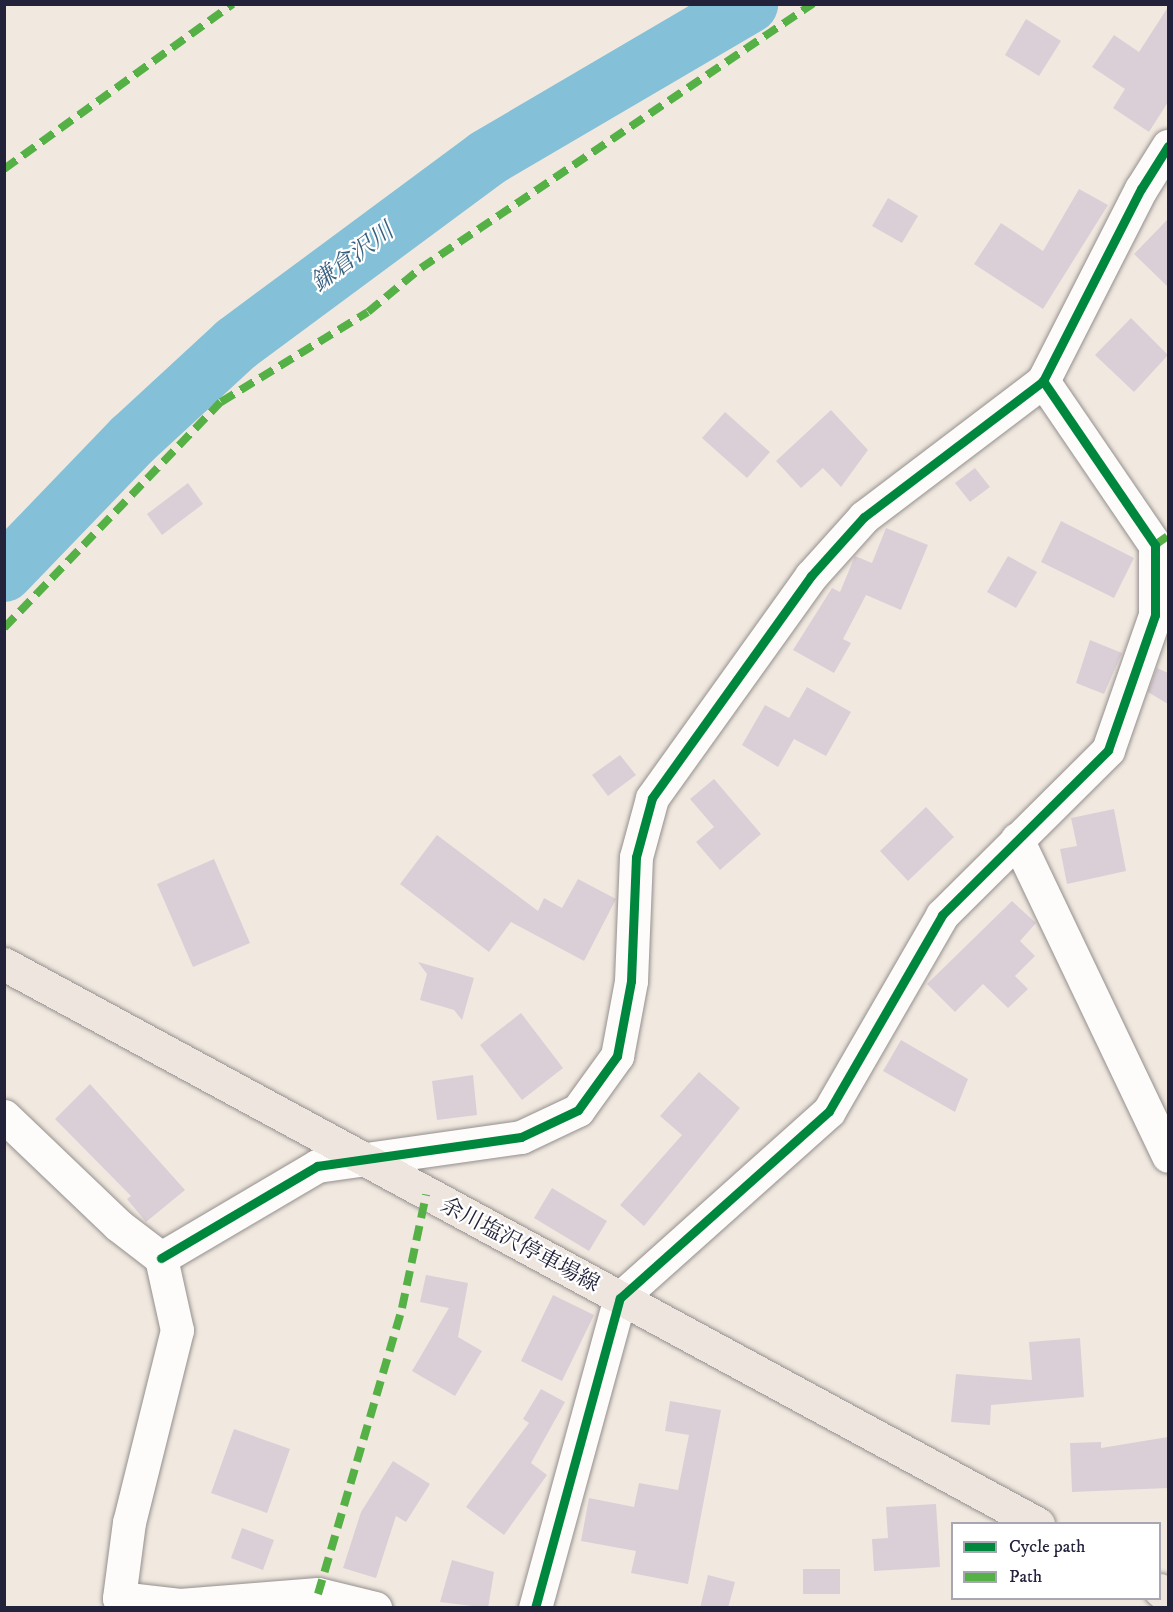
<!DOCTYPE html>
<html>
<head>
<meta charset="utf-8">
<style>
	body { margin:0 }
	#map { position:relative; width:1173px; height:1612px; overflow:hidden; background:#f1e9df; font-family:"IM FELL DW Pica","Noto Serif JP",serif }
	div>[style] { position:absolute }
	.river>* { height:58px; margin:-29px; padding:0 29px; transform-origin:29px; border-radius:29px; background:#84c0d7 }
	.building>* { inset:0; background:#dacfd7 }
	.roads { filter:drop-shadow(0 0 2px #948f8f) drop-shadow(0 0 2px #948f8f) }
	.minor>* { height:33px; margin:-16.5px; padding:0 16.5px; transform-origin:16.5px; border-radius:16.5px; background:#fdfcfa }
	.major>* { height:33px; margin:-16.5px; padding:0 16.5px; transform-origin:16.5px; border-radius:16.5px; background:#eee6de }
	.quiet>* { height:8px; margin-top:-4px; transform-origin:0; background:repeating-linear-gradient(90deg,#55b146 0 15px,transparent 0 23px) }
	.cycleway>* { height:9px; margin:-4.5px; padding:0 4.5px; transform-origin:4.5px; border-radius:4.5px; background:#00873e }
	span { translate:-50% -50%; white-space:nowrap; text-align:center; line-height:1.15; -webkit-text-stroke:4.5px #fff; paint-order:stroke }
	.street-label { font-size:22px; color:#22223b }
	.water-label { font-size:24px; color:#39617f; font-style:italic }
	.frame { position:absolute; inset:0; border:6px solid #22223b; pointer-events:none }
	.legend { position:absolute; left:951px; top:1522px; width:210px; height:78px; box-sizing:border-box; background:#fff; border:2px solid #a7a7b1; margin:0; padding:8px 10px; list-style:none; font-size:18px; color:#22223b }
	.legend li { display:flex; align-items:center; gap:12px; height:30px }
	.legend b { width:30px; border:2px solid #a7a7b1 }
</style>
</head>
<body>
<div id="map">
	<div class="river">
		<div style="left:4px;top:573px;width:185px;rotate:-46.1deg"></div>
		<div style="left:132px;top:440px;width:142px;rotate:-42.7deg"></div>
		<div style="left:236px;top:344px;width:312px;rotate:-36.5deg"></div>
		<div style="left:487px;top:158px;width:304px;rotate:-30.4deg"></div>
	</div>
	<div class="building">
		<div style="clip-path:polygon(1168px 7px,1168px 102px,1149px 132px,1113px 108px,1125px 89px,1092px 67px,1114px 35px,1139px 52px)"></div>
		<div style="clip-path:polygon(1026px 19px,1061px 41px,1039px 76px,1005px 55px)"></div>
		<div style="clip-path:polygon(1079px 189px,1108px 205px,1043px 309px,974px 264px,1001px 223px,1043px 251px)"></div>
		<div style="clip-path:polygon(888px 198px,918px 216px,902px 243px,872px 226px)"></div>
		<div style="clip-path:polygon(1168px 219px,1168px 287px,1134px 254px)"></div>
		<div style="clip-path:polygon(1131px 318px,1168px 355px,1134px 392px,1095px 355px)"></div>
		<div style="clip-path:polygon(831px 410px,868px 450px,841px 487px,823px 468px,801px 488px,776px 461px)"></div>
		<div style="clip-path:polygon(725px 412px,770px 452px,747px 478px,702px 438px)"></div>
		<div style="clip-path:polygon(975px 468px,990px 487px,970px 502px,955px 483px)"></div>
		<div style="clip-path:polygon(188px 483px,203px 504px,162px 535px,147px 514px)"></div>
		<div style="clip-path:polygon(1061px 521px,1134px 558px,1114px 598px,1041px 562px)"></div>
		<div style="clip-path:polygon(886px 528px,928px 545px,901px 610px,866px 595px,843px 639px,851px 643px,834px 673px,793px 650px,832px 588px,840px 592px,855px 556px,872px 563px)"></div>
		<div style="clip-path:polygon(1008px 556px,1037px 572px,1016px 608px,987px 592px)"></div>
		<div style="clip-path:polygon(1090px 640px,1122px 653px,1104px 694px,1076px 683px)"></div>
		<div style="clip-path:polygon(1157px 668px,1168px 673px,1168px 704px,1148px 692px)"></div>
		<div style="clip-path:polygon(807px 687px,851px 712px,826px 756px,794px 739px,778px 767px,742px 745px,765px 705px,789px 718px)"></div>
		<div style="clip-path:polygon(620px 755px,636px 775px,608px 796px,592px 775px)"></div>
		<div style="clip-path:polygon(714px 779px,761px 834px,720px 870px,696px 842px,714px 827px,690px 799px)"></div>
		<div style="clip-path:polygon(926px 807px,954px 837px,908px 881px,880px 851px)"></div>
		<div style="clip-path:polygon(1114px 809px,1126px 871px,1067px 884px,1060px 849px,1077px 846px,1071px 818px)"></div>
		<div style="clip-path:polygon(437px 835px,538px 911px,544px 898px,562px 908px,578px 879px,616px 899px,584px 961px,511px 922px,489px 952px,400px 884px)"></div>
		<div style="clip-path:polygon(214px 859px,250px 943px,193px 967px,157px 884px)"></div>
		<div style="clip-path:polygon(1012px 901px,1036px 923px,1020px 941px,1035px 956px,1015px 976px,1028px 989px,1008px 1008px,983px 984px,955px 1012px,927px 984px)"></div>
		<div style="clip-path:polygon(418px 962px,474px 978px,462px 1020px,454px 1010px,420px 1000px,427px 974px)"></div>
		<div style="clip-path:polygon(521px 1013px,563px 1068px,522px 1100px,480px 1045px)"></div>
		<div style="clip-path:polygon(901px 1040px,968px 1079px,955px 1112px,883px 1071px)"></div>
		<div style="clip-path:polygon(699px 1072px,740px 1108px,644px 1226px,620px 1205px,682px 1135px,660px 1116px)"></div>
		<div style="clip-path:polygon(473px 1075px,477px 1115px,437px 1120px,432px 1081px)"></div>
		<div style="clip-path:polygon(90px 1084px,185px 1190px,146px 1222px,127px 1199px,131px 1196px,55px 1119px)"></div>
		<div style="clip-path:polygon(552px 1188px,607px 1221px,589px 1251px,534px 1218px)"></div>
		<div style="clip-path:polygon(426px 1275px,468px 1283px,458px 1337px,482px 1351px,455px 1396px,412px 1371px,449px 1308px,420px 1302px)"></div>
		<div style="clip-path:polygon(553px 1295px,594px 1315px,562px 1381px,521px 1361px)"></div>
		<div style="clip-path:polygon(1080px 1338px,1084px 1397px,991px 1405px,990px 1425px,951px 1422px,956px 1374px,1032px 1380px,1029px 1342px)"></div>
		<div style="clip-path:polygon(541px 1389px,565px 1402px,531px 1463px,547px 1475px,504px 1535px,466px 1507px,529px 1423px,523px 1419px)"></div>
		<div style="clip-path:polygon(670px 1401px,721px 1410px,688px 1584px,631px 1573px,636px 1551px,581px 1541px,589px 1498px,634px 1507px,639px 1483px,678px 1490px,689px 1435px,665px 1431px)"></div>
		<div style="clip-path:polygon(234px 1429px,290px 1449px,267px 1513px,211px 1493px)"></div>
		<div style="clip-path:polygon(1168px 1437px,1168px 1488px,1072px 1492px,1070px 1443px,1101px 1442px,1101px 1448px)"></div>
		<div style="clip-path:polygon(393px 1461px,430px 1484px,406px 1522px,396px 1516px,376px 1578px,343px 1568px,361px 1512px)"></div>
		<div style="clip-path:polygon(936px 1504px,940px 1567px,874px 1571px,872px 1539px,888px 1538px,886px 1507px)"></div>
		<div style="clip-path:polygon(242px 1528px,274px 1540px,263px 1570px,231px 1558px)"></div>
		<div style="clip-path:polygon(452px 1560px,494px 1572px,488px 1608px,440px 1602px)"></div>
		<div style="clip-path:polygon(803px 1569px,840px 1569px,840px 1594px,803px 1594px)"></div>
		<div style="clip-path:polygon(708px 1575px,735px 1582px,728px 1608px,700px 1608px)"></div>
	</div>
	<div class="roads">
		<div class="minor">
			<div style="left:1017px;top:839px;width:351px;rotate:64.5deg"></div>
			<div style="left:4px;top:1116px;width:158px;rotate:43.7deg"></div>
			<div style="left:118px;top:1225px;width:54px;rotate:37.5deg"></div>
			<div style="left:161px;top:1258px;width:74px;rotate:77.5deg"></div>
			<div style="left:177px;top:1330px;width:198px;rotate:104deg"></div>
			<div style="left:129px;top:1522px;width:77px;rotate:97.5deg"></div>
			<div style="left:119px;top:1598px;width:61px;rotate:6.5deg"></div>
			<div style="left:180px;top:1605px;width:138px;rotate:-4.6deg"></div>
			<div style="left:318px;top:1594px;width:59px;rotate:13.8deg"></div>
			<div style="left:161px;top:1258px;width:181px;rotate:-30.5deg"></div>
			<div style="left:317px;top:1166px;width:206px;rotate:-8.1deg"></div>
			<div style="left:521px;top:1137px;width:63px;rotate:-25.3deg"></div>
			<div style="left:578px;top:1110px;width:67px;rotate:-54.2deg"></div>
			<div style="left:617px;top:1056px;width:76px;rotate:-79.4deg"></div>
			<div style="left:631px;top:981px;width:124px;rotate:-87.7deg"></div>
			<div style="left:636px;top:857px;width:61px;rotate:-74.8deg"></div>
			<div style="left:652px;top:798px;width:273px;rotate:-54.4deg"></div>
			<div style="left:811px;top:576px;width:79px;rotate:-48.1deg"></div>
			<div style="left:864px;top:517px;width:225px;rotate:-37.2deg"></div>
			<div style="left:1043px;top:381px;width:216px;rotate:-63deg"></div>
			<div style="left:1141px;top:189px;width:51px;rotate:-57.9deg"></div>
			<div style="left:535px;top:1608px;width:321px;rotate:-74.7deg"></div>
			<div style="left:620px;top:1298px;width:280px;rotate:-41.8deg"></div>
			<div style="left:829px;top:1111px;width:226px;rotate:-60deg"></div>
			<div style="left:942px;top:915px;width:234px;rotate:-44.8deg"></div>
			<div style="left:1108px;top:750px;width:143px;rotate:-70.8deg"></div>
			<div style="left:1155px;top:615px;width:70px;rotate:-90deg"></div>
			<div style="left:1155px;top:545px;width:199px;rotate:-124.3deg"></div>
		</div>
		<div class="major">
			<div style="left:4px;top:964px;width:1176px;rotate:28.44deg"></div>
			<div style="left:1160px;top:1590px;width:11px;rotate:41deg"></div>
		</div>
	</div>
	<div class="quiet">
		<div style="left:4px;top:169px;width:282px;rotate:-35.8deg"></div>
		<div style="left:1155px;top:545px;width:16px;rotate:-35deg"></div>
		<div style="left:4px;top:628px;width:313px;rotate:-46.2deg"></div>
		<div style="left:221px;top:402px;width:172px;rotate:-31.5deg"></div>
		<div style="left:368px;top:312px;width:69px;rotate:-39.7deg"></div>
		<div style="left:421px;top:268px;width:473px;rotate:-34deg"></div>
		<div style="left:318px;top:1594px;width:298px;rotate:-73.6deg"></div>
		<div style="left:402px;top:1308px;width:116px;rotate:-78deg"></div>
	</div>
	<div class="cycleway">
		<div style="left:161px;top:1258px;width:181px;rotate:-30.5deg"></div>
		<div style="left:317px;top:1166px;width:206px;rotate:-8.1deg"></div>
		<div style="left:521px;top:1137px;width:63px;rotate:-25.3deg"></div>
		<div style="left:578px;top:1110px;width:67px;rotate:-54.2deg"></div>
		<div style="left:617px;top:1056px;width:76px;rotate:-79.4deg"></div>
		<div style="left:631px;top:981px;width:124px;rotate:-87.7deg"></div>
		<div style="left:636px;top:857px;width:61px;rotate:-74.8deg"></div>
		<div style="left:652px;top:798px;width:273px;rotate:-54.4deg"></div>
		<div style="left:811px;top:576px;width:79px;rotate:-48.1deg"></div>
		<div style="left:864px;top:517px;width:225px;rotate:-37.2deg"></div>
		<div style="left:1043px;top:381px;width:216px;rotate:-63deg"></div>
		<div style="left:1141px;top:189px;width:51px;rotate:-57.9deg"></div>
		<div style="left:535px;top:1608px;width:321px;rotate:-74.7deg"></div>
		<div style="left:620px;top:1298px;width:280px;rotate:-41.8deg"></div>
		<div style="left:829px;top:1111px;width:226px;rotate:-60deg"></div>
		<div style="left:942px;top:915px;width:234px;rotate:-44.8deg"></div>
		<div style="left:1108px;top:750px;width:143px;rotate:-70.8deg"></div>
		<div style="left:1155px;top:615px;width:70px;rotate:-90deg"></div>
		<div style="left:1155px;top:545px;width:199px;rotate:-124.3deg"></div>
	</div>
	<div class="street-label">
		<span style="left:520px;top:1245px;rotate:28deg">余川塩沢停車場線</span>
	</div>
	<div class="water-label">
		<span style="left:353px;top:258px;rotate:-37deg">鎌倉沢川</span>
	</div>
	<div class="frame"></div>
	<ul class="legend">
	<li><b style="height:8px;background:#00873e"></b>Cycle path</li>
	<li><b style="height:8px;background:#55b146"></b>Path</li>
	</ul>
</div>
</body>
</html>
